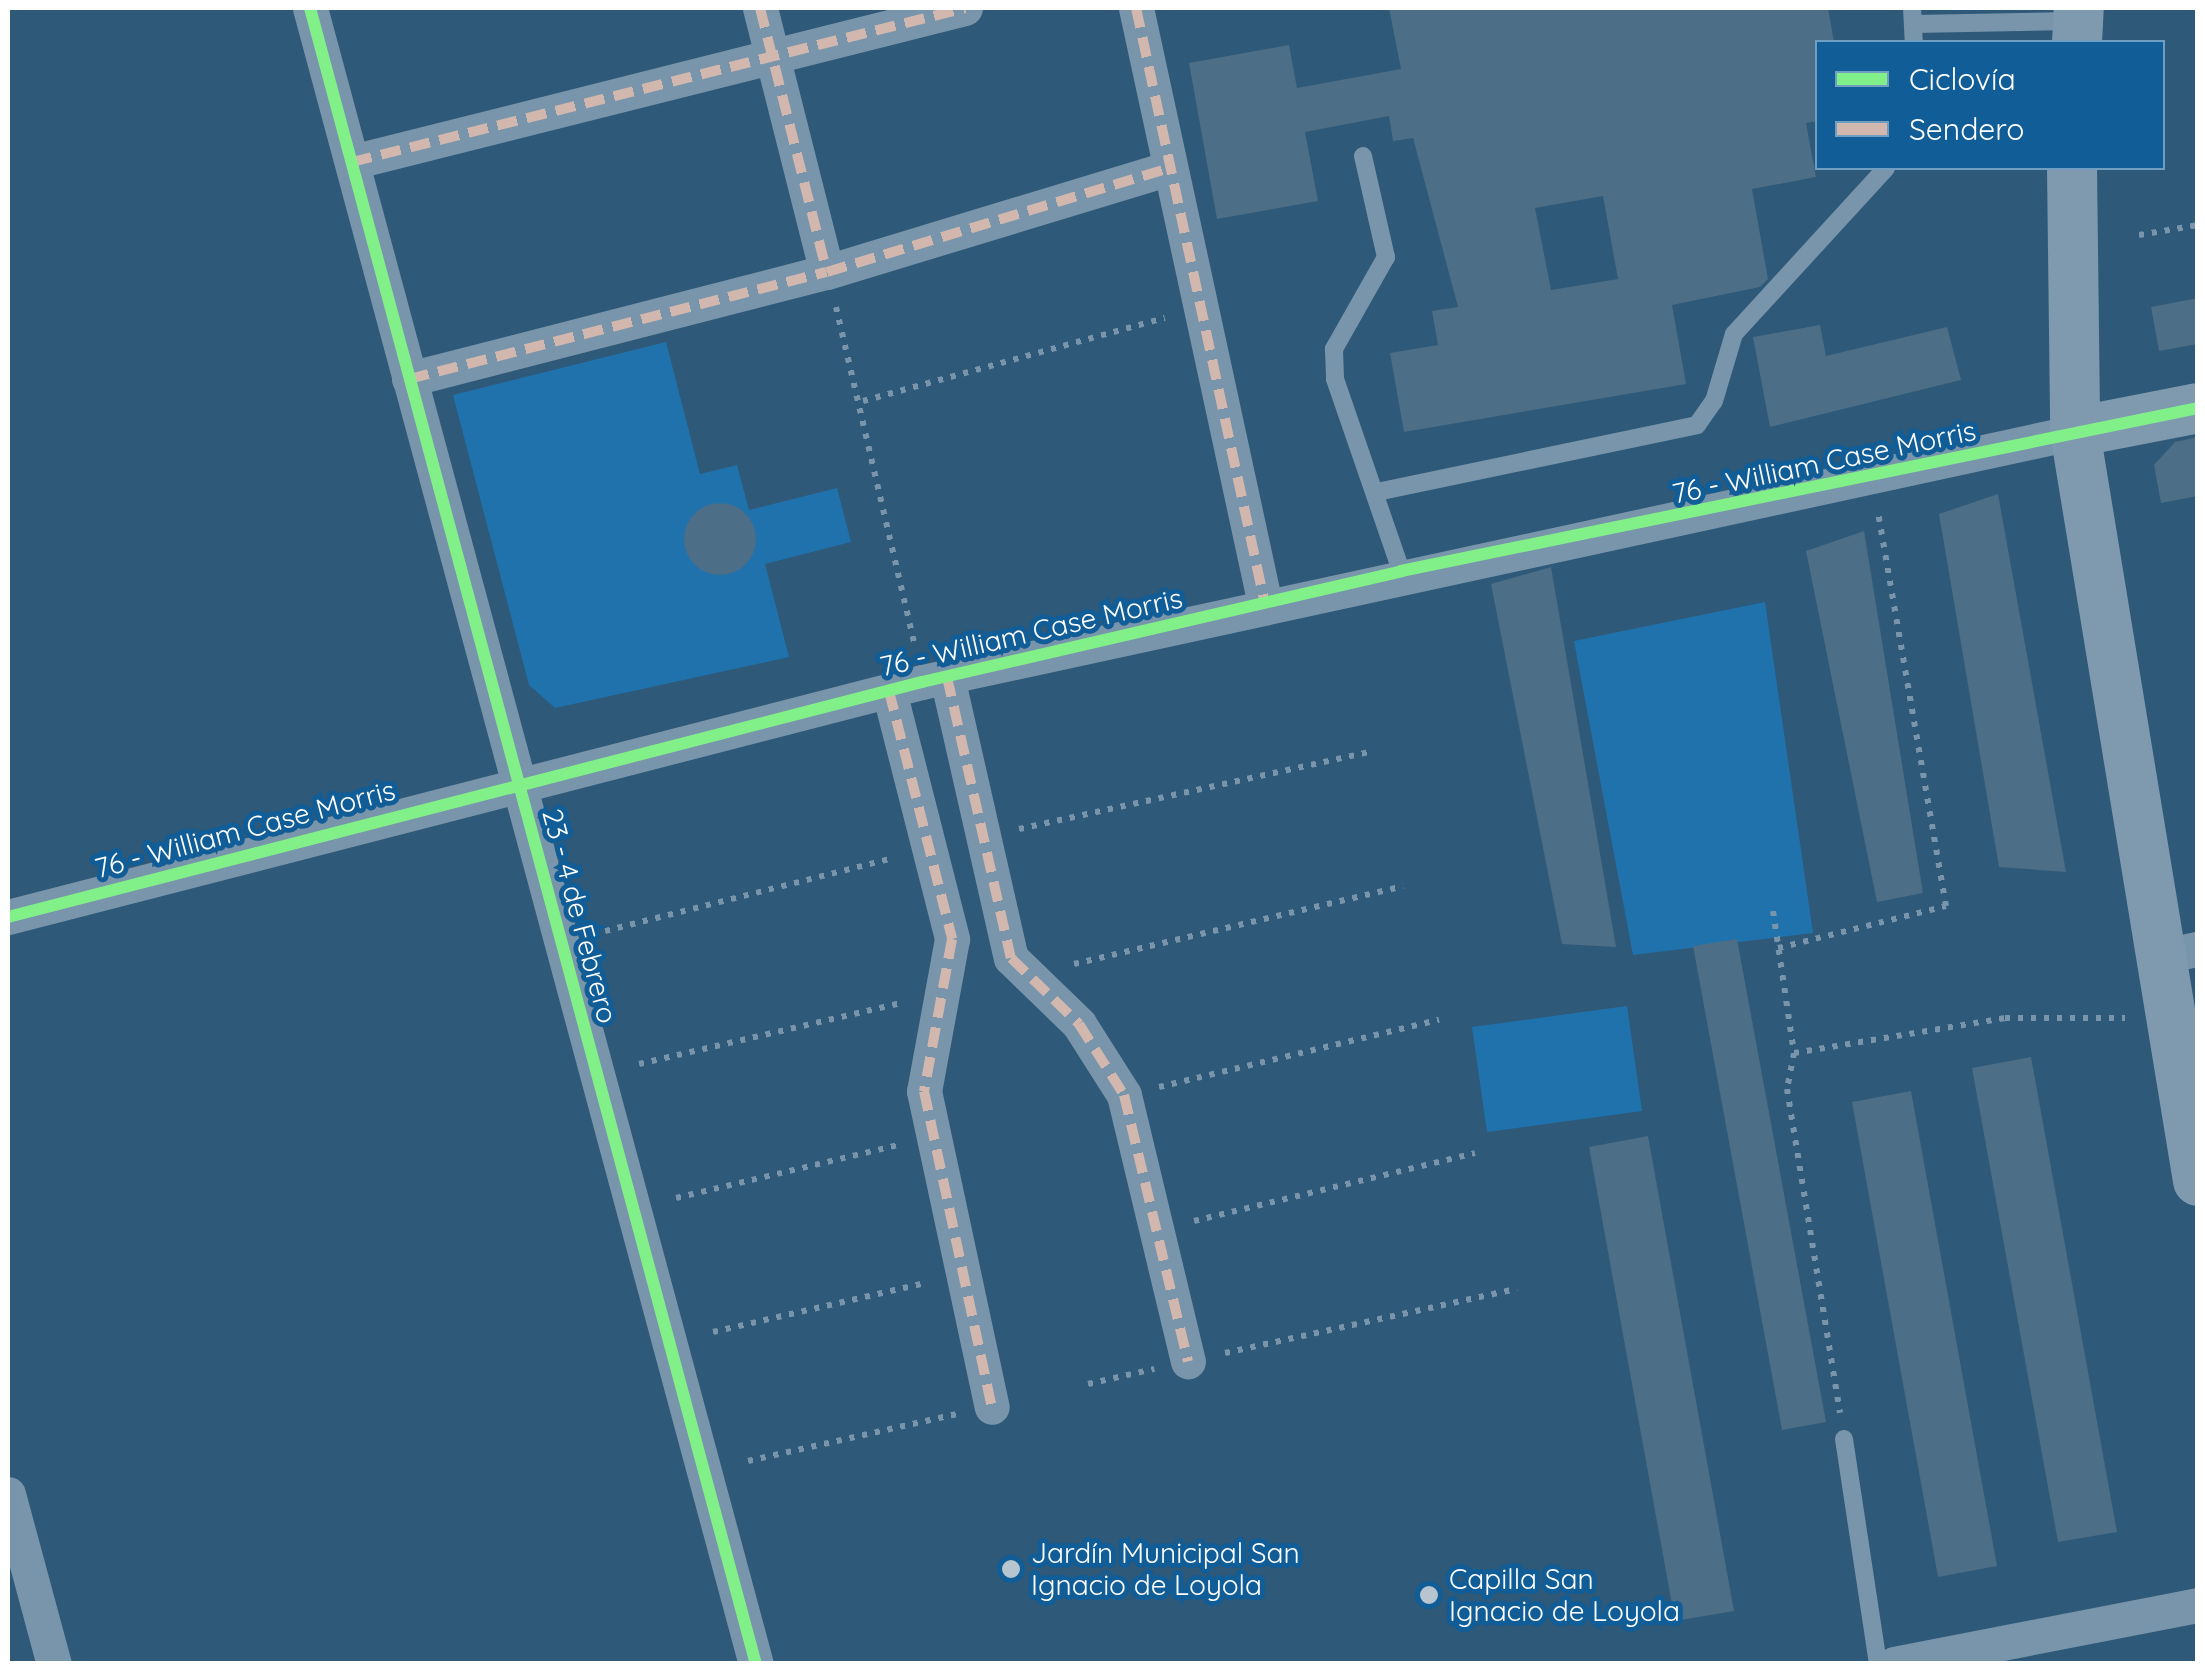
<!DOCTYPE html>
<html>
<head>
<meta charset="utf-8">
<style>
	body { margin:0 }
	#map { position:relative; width:2205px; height:1671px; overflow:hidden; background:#2f5978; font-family:Quicksand,sans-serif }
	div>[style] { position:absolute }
	.green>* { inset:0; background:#2072ad }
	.building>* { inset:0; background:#4c6e87 }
	.round { border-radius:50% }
	.path>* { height:6px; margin-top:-3px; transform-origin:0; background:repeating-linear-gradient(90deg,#7895ab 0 5px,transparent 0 13px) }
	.lane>* { height:18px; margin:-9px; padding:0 9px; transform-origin:9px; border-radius:9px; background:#7895ab }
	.street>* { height:35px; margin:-17.5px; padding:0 17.5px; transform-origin:17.5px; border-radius:17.5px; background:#7895ab }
	.secondary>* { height:50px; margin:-25px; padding:0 25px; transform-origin:25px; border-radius:25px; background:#7f9aaf }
	.quiet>* { height:10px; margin-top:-5px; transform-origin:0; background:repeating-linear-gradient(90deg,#d1b7ad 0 20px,transparent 0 30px) }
	.cycleway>* { height:12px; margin:-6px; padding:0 6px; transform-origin:6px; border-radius:6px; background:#82f089 }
	.dots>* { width:28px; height:28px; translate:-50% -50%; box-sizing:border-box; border:5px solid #105d97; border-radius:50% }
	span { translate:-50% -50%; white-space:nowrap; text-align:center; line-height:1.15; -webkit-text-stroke:10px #105d97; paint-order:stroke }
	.street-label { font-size:28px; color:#fff }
	.poi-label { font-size:28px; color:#fff }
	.left { translate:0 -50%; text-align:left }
	.frame { position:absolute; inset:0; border:10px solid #fff; pointer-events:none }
	.legend { position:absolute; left:1815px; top:40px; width:350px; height:130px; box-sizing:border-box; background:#105d97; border:2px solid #709ec1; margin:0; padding:12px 18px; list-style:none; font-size:30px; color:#fff }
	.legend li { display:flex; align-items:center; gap:20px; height:50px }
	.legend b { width:50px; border:2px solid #709ec1 }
</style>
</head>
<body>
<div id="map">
	<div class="green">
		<div style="clip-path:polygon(666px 342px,700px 474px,737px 465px,749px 510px,837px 488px,851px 542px,765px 564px,789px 657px,555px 708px,529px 685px,453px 395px)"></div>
		<div style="clip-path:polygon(1765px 602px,1813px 933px,1633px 955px,1574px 641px)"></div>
		<div style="clip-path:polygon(1627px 1006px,1642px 1111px,1487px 1132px,1472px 1027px)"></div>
	</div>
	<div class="building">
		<div style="clip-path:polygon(evenodd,1389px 8px,1828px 8px,1834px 42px,1818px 42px,1818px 121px,1806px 123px,1816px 177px,1752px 189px,1768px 279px,1760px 287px,1672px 305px,1686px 384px,1404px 432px,1390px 353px,1438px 345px,1432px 311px,1458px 307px,1413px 138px,1393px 141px,1389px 116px,1305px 132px,1318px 201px,1217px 219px,1189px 63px,1289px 45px,1297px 88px,1401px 69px,1389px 8px,1603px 196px,1618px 279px,1551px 290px,1535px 208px,1603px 196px)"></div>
		<div style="clip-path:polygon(2198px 298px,2198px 344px,2159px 351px,2151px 307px)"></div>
		<div style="clip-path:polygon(1820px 325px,1826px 356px,1947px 327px,1961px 380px,1770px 427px,1753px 337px)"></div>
		<div style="clip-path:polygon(2198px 437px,2198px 496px,2161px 503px,2154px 465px,2175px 442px)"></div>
		<div style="clip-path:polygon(1998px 494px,2066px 872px,1999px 867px,1939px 514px)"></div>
		<div class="round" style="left:684px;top:503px;width:72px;height:72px"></div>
		<div style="clip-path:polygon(1864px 531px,1923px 893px,1877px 902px,1806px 551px)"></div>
		<div style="clip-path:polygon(1551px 567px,1616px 947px,1562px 944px,1491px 584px)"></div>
		<div style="clip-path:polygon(1737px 939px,1826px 1422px,1782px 1430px,1693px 946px)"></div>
		<div style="clip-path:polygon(2031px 1057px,2117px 1532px,2058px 1542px,1972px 1068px)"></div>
		<div style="clip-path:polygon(1911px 1091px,1997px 1566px,1938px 1577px,1852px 1102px)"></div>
		<div style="clip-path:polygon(1648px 1136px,1734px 1611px,1675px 1621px,1589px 1147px)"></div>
	</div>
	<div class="path">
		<div style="left:2139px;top:235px;width:60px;rotate:-9.6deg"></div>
		<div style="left:836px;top:307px;width:348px;rotate:76.9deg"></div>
		<div style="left:863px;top:401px;width:313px;rotate:-15.4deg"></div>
		<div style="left:1019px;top:829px;width:358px;rotate:-12.4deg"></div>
		<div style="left:1773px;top:911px;width:144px;rotate:81.6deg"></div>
		<div style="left:1794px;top:1053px;width:37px;rotate:101deg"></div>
		<div style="left:1787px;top:1089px;width:328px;rotate:80.7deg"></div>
		<div style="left:605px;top:931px;width:297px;rotate:-14.2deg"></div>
		<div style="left:1778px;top:948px;width:173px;rotate:-14deg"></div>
		<div style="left:1946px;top:906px;width:401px;rotate:-99.8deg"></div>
		<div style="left:1074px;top:964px;width:338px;rotate:-13.3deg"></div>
		<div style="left:1794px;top:1053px;width:214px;rotate:-9.4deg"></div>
		<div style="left:2005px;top:1018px;width:120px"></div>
		<div style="left:639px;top:1064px;width:269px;rotate:-13.1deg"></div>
		<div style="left:1159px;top:1087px;width:288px;rotate:-13.5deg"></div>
		<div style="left:676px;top:1198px;width:229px;rotate:-13.4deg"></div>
		<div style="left:1194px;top:1221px;width:289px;rotate:-13.6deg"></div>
		<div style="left:713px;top:1332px;width:219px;rotate:-13deg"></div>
		<div style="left:1225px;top:1353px;width:299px;rotate:-12.4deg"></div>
		<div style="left:1088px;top:1384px;width:68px;rotate:-12.8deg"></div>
		<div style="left:748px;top:1461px;width:214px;rotate:-12.7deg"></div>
	</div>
	<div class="lane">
		<div style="left:1912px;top:8px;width:34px;rotate:87deg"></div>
		<div style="left:1914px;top:24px;width:159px;rotate:-1.1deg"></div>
		<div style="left:1363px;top:156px;width:104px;rotate:77.2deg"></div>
		<div style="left:1386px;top:257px;width:106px;rotate:119.5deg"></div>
		<div style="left:1334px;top:349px;width:30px;rotate:88deg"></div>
		<div style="left:1335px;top:379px;width:203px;rotate:71deg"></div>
		<div style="left:1377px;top:492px;width:327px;rotate:-11.8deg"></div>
		<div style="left:1697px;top:425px;width:29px;rotate:-55deg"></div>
		<div style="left:1714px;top:401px;width:70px;rotate:-73.4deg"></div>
		<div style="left:1734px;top:334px;width:225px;rotate:-47.5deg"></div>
		<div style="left:1844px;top:1439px;width:228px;rotate:81.4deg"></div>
	</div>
	<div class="street">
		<div style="left:310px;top:8px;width:1715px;rotate:74.93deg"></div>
		<div style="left:760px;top:8px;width:272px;rotate:75.8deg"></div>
		<div style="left:1136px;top:8px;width:610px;rotate:77.79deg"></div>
		<div style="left:352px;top:162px;width:632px;rotate:-14.1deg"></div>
		<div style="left:409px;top:379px;width:431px;rotate:-14.4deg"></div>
		<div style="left:827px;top:272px;width:358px;rotate:-16.9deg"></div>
		<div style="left:947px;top:677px;width:288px;rotate:77.2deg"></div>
		<div style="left:1011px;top:958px;width:95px;rotate:44.1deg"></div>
		<div style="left:1079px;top:1024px;width:84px;rotate:57.6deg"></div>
		<div style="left:1124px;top:1095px;width:274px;rotate:76.5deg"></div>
		<div style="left:889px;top:691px;width:256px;rotate:75.7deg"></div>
		<div style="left:952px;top:939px;width:155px;rotate:100.4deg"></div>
		<div style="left:924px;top:1091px;width:323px;rotate:77.9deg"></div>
		<div style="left:8px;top:917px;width:944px;rotate:-14.42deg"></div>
		<div style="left:922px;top:682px;width:1180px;rotate:-12.23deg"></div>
		<div style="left:2159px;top:957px;width:40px;rotate:-12deg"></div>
		<div style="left:8px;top:1494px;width:176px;rotate:74.9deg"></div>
		<div style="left:1894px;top:1664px;width:310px;rotate:-11deg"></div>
	</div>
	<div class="secondary">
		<div style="left:2077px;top:42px;width:34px;rotate:-87deg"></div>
		<div style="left:2072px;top:168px;width:264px;rotate:89.3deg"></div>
		<div style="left:2075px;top:432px;width:759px;rotate:80.67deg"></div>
		<div style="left:2075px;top:432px;width:125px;rotate:-11deg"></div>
	</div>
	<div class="quiet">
		<div style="left:760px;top:8px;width:272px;rotate:75.8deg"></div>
		<div style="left:1136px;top:8px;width:610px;rotate:77.79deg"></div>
		<div style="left:352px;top:162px;width:632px;rotate:-14.1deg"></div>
		<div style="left:409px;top:379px;width:431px;rotate:-14.4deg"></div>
		<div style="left:827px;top:272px;width:358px;rotate:-16.9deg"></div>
		<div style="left:947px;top:677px;width:288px;rotate:77.2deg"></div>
		<div style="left:1011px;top:958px;width:95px;rotate:44.1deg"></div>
		<div style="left:1079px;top:1024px;width:84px;rotate:57.6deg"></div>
		<div style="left:1124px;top:1095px;width:274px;rotate:76.5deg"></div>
		<div style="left:889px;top:691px;width:256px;rotate:75.7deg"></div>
		<div style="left:952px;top:939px;width:155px;rotate:100.4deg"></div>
		<div style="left:924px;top:1091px;width:323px;rotate:77.9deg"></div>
	</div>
	<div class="cycleway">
		<div style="left:310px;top:8px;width:1715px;rotate:74.93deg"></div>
		<div style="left:8px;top:917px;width:944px;rotate:-14.42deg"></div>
		<div style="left:922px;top:682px;width:492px;rotate:-13deg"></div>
		<div style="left:1401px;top:571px;width:813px;rotate:-11.56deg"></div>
	</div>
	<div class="dots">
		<div style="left:1011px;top:1569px;background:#b6c5d0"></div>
		<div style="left:1429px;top:1595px;background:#b6c5d0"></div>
	</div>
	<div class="street-label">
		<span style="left:1824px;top:462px;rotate:-12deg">76 - William Case Morris</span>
		<span style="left:1031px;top:632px;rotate:-13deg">76 - William Case Morris</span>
		<span style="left:245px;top:829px;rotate:-15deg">76 - William Case Morris</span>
		<span style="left:580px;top:916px;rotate:75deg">23 - 4 de Febrero</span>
	</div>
	<div class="poi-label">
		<span class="left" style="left:1031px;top:1569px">Jardín Municipal San<br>Ignacio de Loyola</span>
		<span class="left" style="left:1449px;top:1595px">Capilla San<br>Ignacio de Loyola</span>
	</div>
	<div class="frame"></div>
	<ul class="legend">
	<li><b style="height:12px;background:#82f089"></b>Ciclovía</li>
	<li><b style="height:12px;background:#d1b7ad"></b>Sendero</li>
	</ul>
</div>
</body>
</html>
